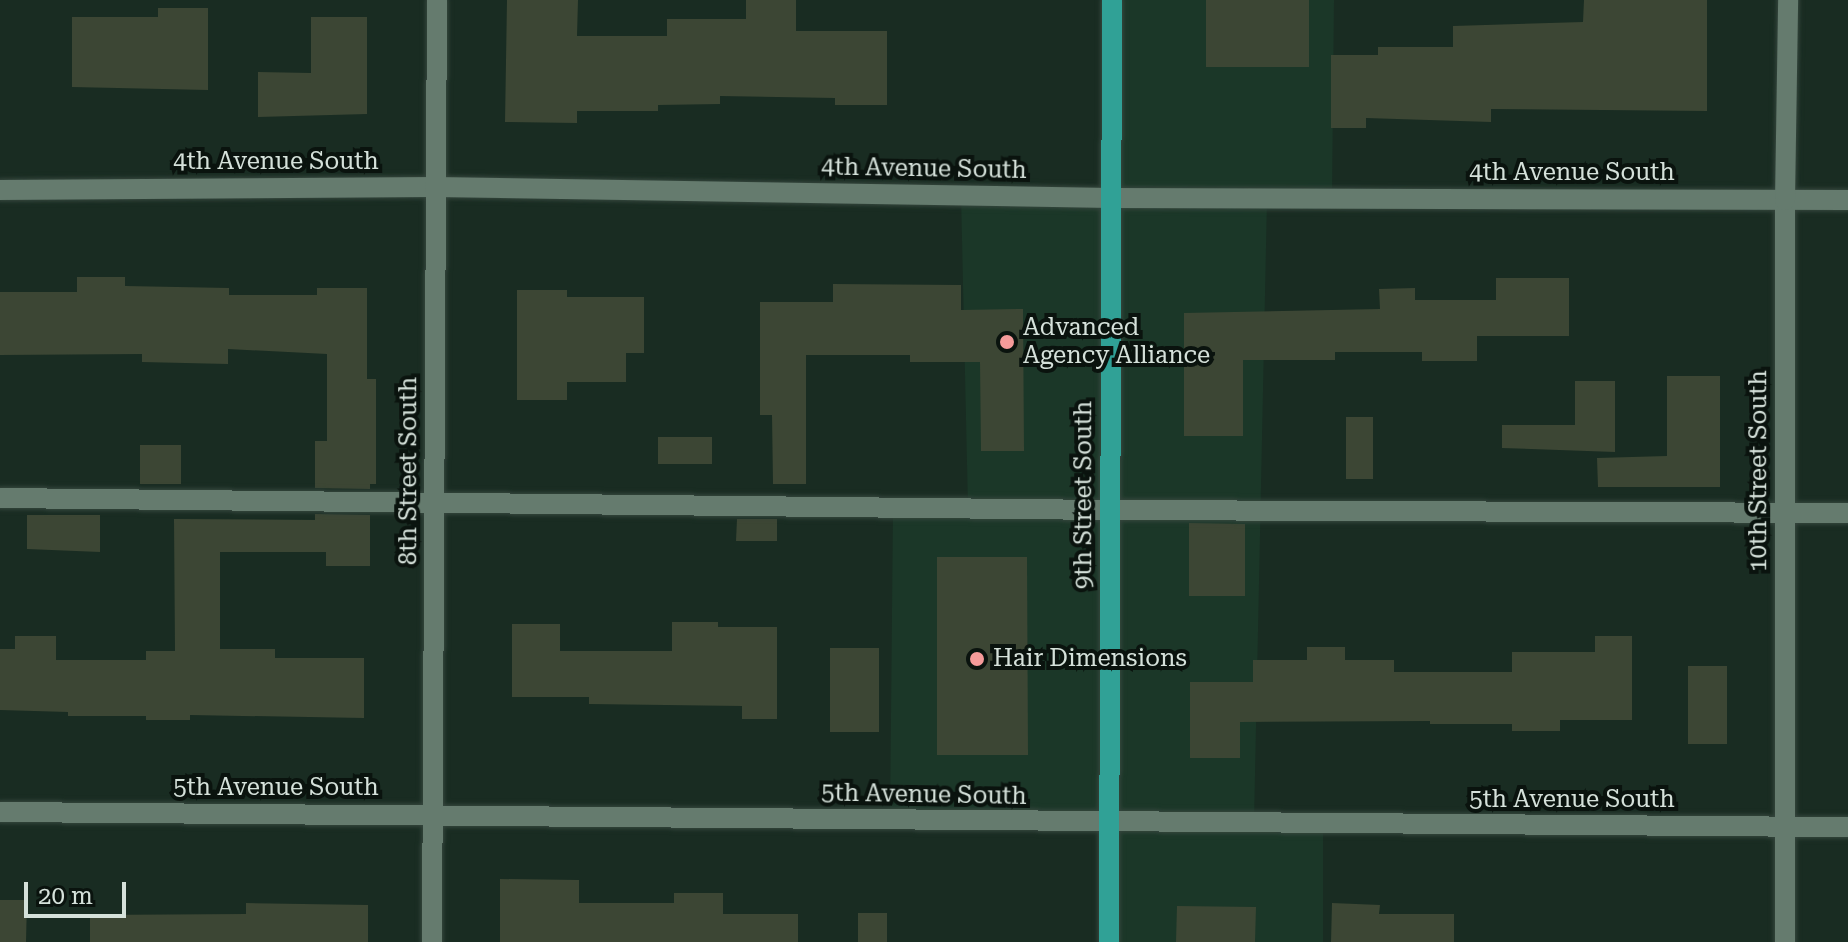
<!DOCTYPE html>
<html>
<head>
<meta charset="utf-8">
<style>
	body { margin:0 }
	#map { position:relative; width:1848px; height:942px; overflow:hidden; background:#192c22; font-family:"Roboto Serif",serif }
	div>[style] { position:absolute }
	.built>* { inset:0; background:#1b3728 }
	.building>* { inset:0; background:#3c4634 }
	.roads { filter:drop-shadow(0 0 2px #35463d) drop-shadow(0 0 2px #35463d) }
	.minor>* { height:20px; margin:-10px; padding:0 10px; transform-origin:10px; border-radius:10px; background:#657b6e }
	.major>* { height:20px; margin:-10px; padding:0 10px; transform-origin:10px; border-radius:10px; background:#30a196 }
	.dots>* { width:22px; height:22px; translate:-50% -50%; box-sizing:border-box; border:4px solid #0a130e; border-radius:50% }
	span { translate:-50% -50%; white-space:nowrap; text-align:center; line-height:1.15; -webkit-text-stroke:8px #0a130e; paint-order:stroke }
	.street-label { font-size:24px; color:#d5e1da }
	.poi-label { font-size:24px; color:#d5e1da }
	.left { translate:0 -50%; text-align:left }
	.scale { position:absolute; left:24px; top:882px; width:102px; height:36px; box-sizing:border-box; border:4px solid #d5e1da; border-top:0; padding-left:10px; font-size:24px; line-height:28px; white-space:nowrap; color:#d5e1da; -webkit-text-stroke:6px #0a130e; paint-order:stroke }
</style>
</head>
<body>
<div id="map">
	<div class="built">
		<div style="clip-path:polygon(1112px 0,1334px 0,1332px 198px,1267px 199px,1254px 823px,1323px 824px,1323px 942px,1108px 942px,1109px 823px,890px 820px,893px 507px,968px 508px,961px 195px,1111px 198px)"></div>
	</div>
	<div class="building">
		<div style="clip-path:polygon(507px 0,578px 0,577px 36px,667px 36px,667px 19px,746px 19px,746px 0,796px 0,796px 31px,887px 31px,887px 105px,835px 105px,835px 98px,720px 96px,720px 104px,658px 105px,658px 111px,577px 111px,577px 123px,505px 122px)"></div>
		<div style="clip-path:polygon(1206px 0,1309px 0,1309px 67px,1206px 67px)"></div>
		<div style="clip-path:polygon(1584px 0,1707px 0,1707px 111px,1491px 109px,1491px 122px,1366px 118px,1366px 128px,1331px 128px,1331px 55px,1378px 55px,1378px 47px,1453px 47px,1453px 26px,1583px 22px)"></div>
		<div style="clip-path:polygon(158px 8px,208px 8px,208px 90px,72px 87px,72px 17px,158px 17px)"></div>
		<div style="clip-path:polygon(311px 17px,367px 17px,367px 114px,258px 117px,258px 72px,311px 73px)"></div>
		<div style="clip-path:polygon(77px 277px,125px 277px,125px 286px,229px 288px,229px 295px,317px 295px,317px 288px,367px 288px,367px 379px,376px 379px,376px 484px,370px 484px,370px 489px,315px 488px,315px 441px,327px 441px,327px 354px,228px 349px,228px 364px,142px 362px,142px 354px,0 355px,0 292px,77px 292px)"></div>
		<div style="clip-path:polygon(1496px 278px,1569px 278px,1569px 336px,1477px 336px,1477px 361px,1422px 361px,1422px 352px,1335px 352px,1335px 360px,1243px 360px,1243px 436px,1184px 436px,1184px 313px,1380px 309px,1379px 289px,1415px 288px,1415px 300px,1496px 300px)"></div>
		<div style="clip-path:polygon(833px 284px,961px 285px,961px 310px,1023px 309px,1024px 451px,981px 451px,980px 362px,910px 362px,910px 355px,806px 355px,806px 484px,773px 484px,772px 415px,760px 415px,760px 302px,833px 302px)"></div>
		<div style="clip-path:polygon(517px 290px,567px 290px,567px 297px,644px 297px,644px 353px,626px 353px,626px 382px,567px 382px,567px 400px,517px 400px)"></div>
		<div style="clip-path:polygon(1667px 376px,1720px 376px,1720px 487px,1598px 487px,1597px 458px,1667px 456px)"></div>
		<div style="clip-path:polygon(1575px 381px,1615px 381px,1615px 452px,1502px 448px,1502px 425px,1575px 425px)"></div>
		<div style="clip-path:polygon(1346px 417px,1373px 417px,1373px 479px,1346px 479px)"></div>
		<div style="clip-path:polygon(658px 437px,712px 437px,712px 464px,658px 464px)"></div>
		<div style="clip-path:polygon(140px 445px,181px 445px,181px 484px,140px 484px)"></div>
		<div style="clip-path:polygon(315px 514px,370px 515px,370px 566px,326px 566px,326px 552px,220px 552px,220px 649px,275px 649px,275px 658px,364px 658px,364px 718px,190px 715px,190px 720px,146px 720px,146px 716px,68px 716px,68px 712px,0 710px,0 649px,15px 649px,15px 636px,56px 636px,56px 660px,146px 660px,146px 651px,175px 651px,174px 519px,315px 520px)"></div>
		<div style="clip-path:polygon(27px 515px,100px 515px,100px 552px,27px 549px)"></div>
		<div style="clip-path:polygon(737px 519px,777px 519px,777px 541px,736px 541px)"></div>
		<div style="clip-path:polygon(1189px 523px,1245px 524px,1245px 596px,1189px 596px)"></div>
		<div style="clip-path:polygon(937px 557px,1027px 557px,1028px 755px,937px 755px)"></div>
		<div style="clip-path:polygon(672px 622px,718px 622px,718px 627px,777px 627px,777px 719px,742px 719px,742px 706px,589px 704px,589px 697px,512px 697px,512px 624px,560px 624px,560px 651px,672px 651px)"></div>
		<div style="clip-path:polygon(1595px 636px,1632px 636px,1632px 720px,1560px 720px,1560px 731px,1512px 731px,1512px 724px,1430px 724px,1430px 721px,1240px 722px,1240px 758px,1190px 758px,1190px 682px,1253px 682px,1253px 660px,1307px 660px,1307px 647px,1345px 647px,1345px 660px,1394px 660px,1394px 672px,1512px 672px,1512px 652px,1595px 652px)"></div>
		<div style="clip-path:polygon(830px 648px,879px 648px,879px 732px,830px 732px)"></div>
		<div style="clip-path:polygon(1688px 666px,1727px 666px,1727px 744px,1688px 744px)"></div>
		<div style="clip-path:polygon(500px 879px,579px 880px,579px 903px,674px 903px,674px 893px,723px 893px,723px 914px,798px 914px,798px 942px,500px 942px)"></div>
		<div style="clip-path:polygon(0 900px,27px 900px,26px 942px,0 942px)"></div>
		<div style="clip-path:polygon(246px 903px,368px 905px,368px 942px,90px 942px,90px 915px,246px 914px)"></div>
		<div style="clip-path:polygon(1332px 903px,1380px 905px,1379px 914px,1454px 914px,1454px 942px,1331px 942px)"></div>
		<div style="clip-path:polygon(1177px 906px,1256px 907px,1255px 942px,1176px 942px)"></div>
		<div style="clip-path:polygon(858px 913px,887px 913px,887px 942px,858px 942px)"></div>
	</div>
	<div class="roads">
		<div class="minor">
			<div style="left:0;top:190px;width:435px;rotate:-0.4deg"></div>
			<div style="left:435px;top:187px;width:676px;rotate:0.93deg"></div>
			<div style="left:1111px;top:198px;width:737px;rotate:0.16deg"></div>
			<div style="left:0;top:498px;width:1110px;rotate:0.62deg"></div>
			<div style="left:1110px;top:510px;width:738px;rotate:0.23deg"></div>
			<div style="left:0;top:812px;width:1848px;rotate:0.47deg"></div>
			<div style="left:432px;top:942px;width:942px;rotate:-89.7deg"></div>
			<div style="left:1785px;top:942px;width:742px;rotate:-90deg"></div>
			<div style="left:1785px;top:200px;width:200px;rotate:-89.1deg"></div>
		</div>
		<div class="major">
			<div style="left:1109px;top:942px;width:942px;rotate:-89.82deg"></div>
		</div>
	</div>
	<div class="dots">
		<div style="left:1007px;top:342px;background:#f59b9a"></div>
		<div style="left:977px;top:659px;background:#f59b9a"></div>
	</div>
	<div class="street-label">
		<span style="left:276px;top:162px">4th Avenue South</span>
		<span style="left:924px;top:169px;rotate:1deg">4th Avenue South</span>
		<span style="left:1572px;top:173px">4th Avenue South</span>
		<span style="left:409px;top:471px;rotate:-90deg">8th Street South</span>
		<span style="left:1759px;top:471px;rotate:-90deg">10th Street South</span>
		<span style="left:1084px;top:495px;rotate:-90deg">9th Street South</span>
		<span style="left:276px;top:788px">5th Avenue South</span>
		<span style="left:924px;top:795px;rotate:1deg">5th Avenue South</span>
		<span style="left:1572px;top:800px">5th Avenue South</span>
	</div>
	<div class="poi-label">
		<span class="left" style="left:1023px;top:342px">Advanced<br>Agency Alliance</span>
		<span class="left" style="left:993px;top:659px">Hair Dimensions</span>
	</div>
	<div class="scale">20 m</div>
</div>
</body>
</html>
